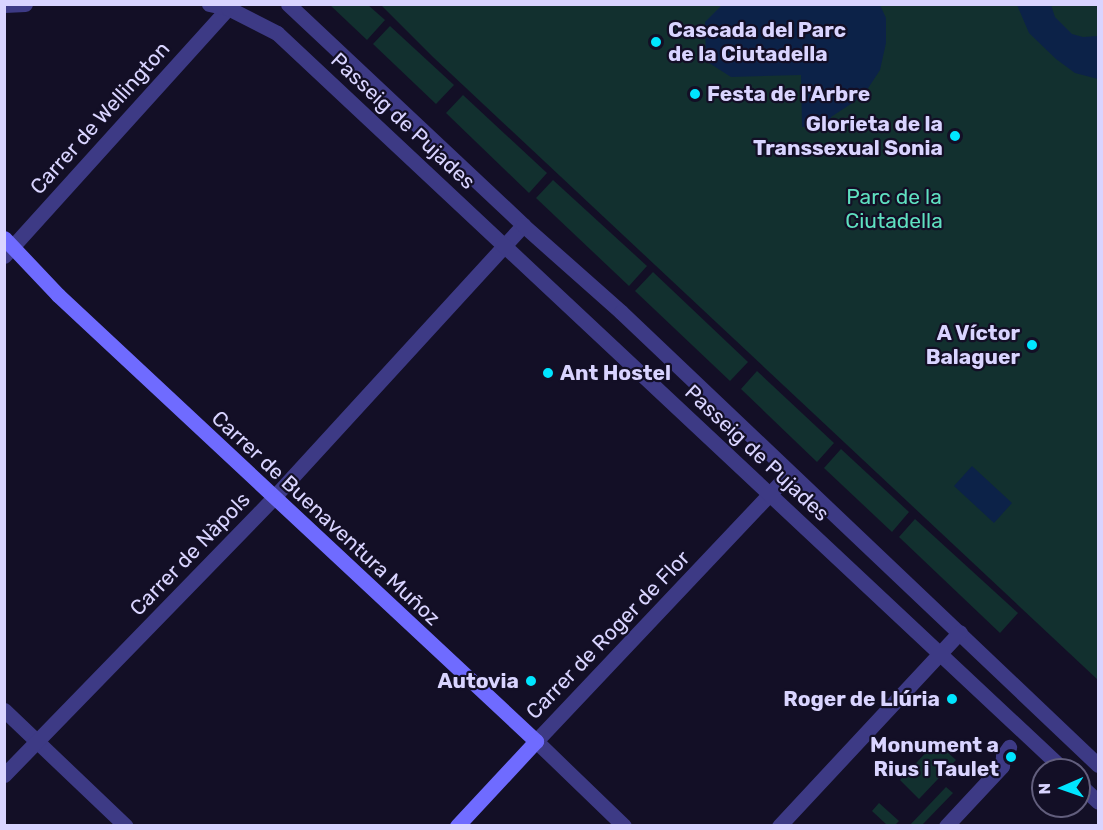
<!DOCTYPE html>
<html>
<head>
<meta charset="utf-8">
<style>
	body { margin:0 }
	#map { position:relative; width:1103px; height:830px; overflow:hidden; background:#130f26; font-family:Rubik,sans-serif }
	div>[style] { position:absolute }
	.green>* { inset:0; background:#12302f }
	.water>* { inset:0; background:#0c2248 }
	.pedestrian>* { height:15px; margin:-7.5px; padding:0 7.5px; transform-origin:7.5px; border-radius:7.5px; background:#3d3a85 }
	.minor>* { height:15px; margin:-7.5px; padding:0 7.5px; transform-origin:7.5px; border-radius:7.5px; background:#3d3a85 }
	.tertiary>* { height:15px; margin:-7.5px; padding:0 7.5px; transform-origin:7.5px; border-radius:7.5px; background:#3d3a85 }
	.secondary>* { height:15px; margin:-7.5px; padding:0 7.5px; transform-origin:7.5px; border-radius:7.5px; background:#6f6bff }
	.dots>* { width:16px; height:16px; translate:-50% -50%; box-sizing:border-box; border:3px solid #130f26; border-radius:50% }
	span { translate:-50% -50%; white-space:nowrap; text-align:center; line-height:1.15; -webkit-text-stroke:4.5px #130f26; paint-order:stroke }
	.poi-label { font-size:21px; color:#d9d4ff; font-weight:700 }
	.left { translate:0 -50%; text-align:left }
	.right { translate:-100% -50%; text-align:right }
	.street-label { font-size:21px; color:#d9d4ff }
	.park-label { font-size:21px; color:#5fe0c0 }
	.frame { position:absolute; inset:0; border:6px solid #d9d4ff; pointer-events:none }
	.north { position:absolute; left:1031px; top:758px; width:60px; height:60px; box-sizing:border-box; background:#130f26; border:2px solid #625e7d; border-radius:50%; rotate:268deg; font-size:16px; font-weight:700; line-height:24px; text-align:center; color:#d9d4ff }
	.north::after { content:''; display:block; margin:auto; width:21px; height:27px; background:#00e5ff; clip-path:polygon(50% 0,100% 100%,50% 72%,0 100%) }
</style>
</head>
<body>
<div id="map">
	<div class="green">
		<div style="clip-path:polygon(330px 5px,368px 5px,385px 20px,367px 40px)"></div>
		<div style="clip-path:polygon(381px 5px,1098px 5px,1098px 680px,433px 57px)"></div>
		<div style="clip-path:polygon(390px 26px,454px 85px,436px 104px,373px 44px)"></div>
		<div style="clip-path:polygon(463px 95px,547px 173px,529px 193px,446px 113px)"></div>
		<div style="clip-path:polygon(553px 180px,647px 266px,629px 286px,536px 198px)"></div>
		<div style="clip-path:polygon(653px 272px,748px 362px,730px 381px,635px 291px)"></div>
		<div style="clip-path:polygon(757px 371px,834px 443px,817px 462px,741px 389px)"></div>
		<div style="clip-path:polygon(841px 449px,909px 512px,892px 532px,824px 468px)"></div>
		<div style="clip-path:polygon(915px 519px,1018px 613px,1000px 633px,899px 537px)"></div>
		<div style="clip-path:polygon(936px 742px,956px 760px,919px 799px,900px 780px)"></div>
		<div style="clip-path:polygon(946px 787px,953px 793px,922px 825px,910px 825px)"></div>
		<div style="clip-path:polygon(879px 803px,899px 821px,895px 825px,887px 825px,872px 811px)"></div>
	</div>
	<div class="water">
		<div style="clip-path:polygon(722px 5px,880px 5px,886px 18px,886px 43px,880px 70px,863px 96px,831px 117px,831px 127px,802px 127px,801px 75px,731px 77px,706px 61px,705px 22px)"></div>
		<div style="clip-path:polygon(1017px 5px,1051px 5px,1055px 17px,1072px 34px,1083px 37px,1098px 36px,1098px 79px,1075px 73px,1056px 59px,1029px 33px)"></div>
		<div style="clip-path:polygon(972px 466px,1012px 503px,994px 523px,954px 486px)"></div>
	</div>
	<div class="pedestrian">
		<div style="left:946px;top:826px;width:82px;rotate:-47deg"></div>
		<div style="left:1002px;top:766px;width:10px;rotate:-84deg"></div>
		<div style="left:1003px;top:756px;width:11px;rotate:-56deg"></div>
	</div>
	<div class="minor">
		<div style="left:4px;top:256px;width:334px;rotate:-47.9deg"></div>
		<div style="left:4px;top:710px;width:168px;rotate:43.6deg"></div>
		<div style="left:4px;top:775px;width:388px;rotate:-45.8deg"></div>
		<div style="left:274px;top:497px;width:369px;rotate:-47.5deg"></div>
		<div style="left:624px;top:826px;width:122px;rotate:-136deg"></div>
		<div style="left:536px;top:741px;width:369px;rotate:-46.6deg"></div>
	</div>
	<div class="tertiary">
		<div style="left:209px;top:4px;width:19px;rotate:12deg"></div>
		<div style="left:228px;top:8px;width:55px;rotate:27deg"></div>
		<div style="left:277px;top:33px;width:1078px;rotate:43.12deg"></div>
		<div style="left:288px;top:4px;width:323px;rotate:43.2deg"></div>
		<div style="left:523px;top:225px;width:131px;rotate:41.6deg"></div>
		<div style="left:621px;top:312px;width:658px;rotate:43.52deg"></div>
		<div style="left:4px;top:5px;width:21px;rotate:-3deg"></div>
		<div style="left:1079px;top:784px;width:26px;rotate:43deg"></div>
		<div style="left:779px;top:826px;width:265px;rotate:-47deg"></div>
	</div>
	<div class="secondary">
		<div style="left:4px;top:238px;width:79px;rotate:46.5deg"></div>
		<div style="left:58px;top:295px;width:654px;rotate:43.02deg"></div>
		<div style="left:536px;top:741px;width:116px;rotate:132.9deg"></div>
	</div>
	<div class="dots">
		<div style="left:656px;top:42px;background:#00e5ff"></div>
		<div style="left:695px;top:94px;background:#00e5ff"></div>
		<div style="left:955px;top:136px;background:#00e5ff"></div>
		<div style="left:1032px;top:345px;background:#00e5ff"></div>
		<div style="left:548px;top:373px;background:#00e5ff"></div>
		<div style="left:531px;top:681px;background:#00e5ff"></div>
		<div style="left:952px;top:699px;background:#00e5ff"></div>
		<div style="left:1011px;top:757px;background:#00e5ff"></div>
	</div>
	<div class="poi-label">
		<span class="left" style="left:668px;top:42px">Cascada del Parc<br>de la Ciutadella</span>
		<span class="left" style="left:707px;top:94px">Festa de l'Arbre</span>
		<span class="right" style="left:943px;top:136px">Glorieta de la<br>Transsexual Sonia</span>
		<span class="right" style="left:1020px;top:345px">A Víctor<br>Balaguer</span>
		<span class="left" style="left:560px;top:373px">Ant Hostel</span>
		<span class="right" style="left:519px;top:681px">Autovia</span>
		<span class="right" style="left:940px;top:699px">Roger de Llúria</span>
		<span class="right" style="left:999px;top:757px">Monument a<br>Rius i Taulet</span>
	</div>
	<div class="street-label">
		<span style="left:100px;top:118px;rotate:-48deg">Carrer de Wellington</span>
		<span style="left:403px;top:121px;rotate:43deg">Passeig de Pujades</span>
		<span style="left:757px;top:453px;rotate:43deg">Passeig de Pujades</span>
		<span style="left:326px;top:518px;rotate:43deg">Carrer de Buenaventura Muñoz</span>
		<span style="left:190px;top:554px;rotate:-46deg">Carrer de Nàpols</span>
		<span style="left:608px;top:635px;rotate:-46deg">Carrer de Roger de Flor</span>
	</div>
	<div class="park-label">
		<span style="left:894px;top:209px">Parc de la<br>Ciutadella</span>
	</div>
	<div class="frame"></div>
	<div class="north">N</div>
</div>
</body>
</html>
